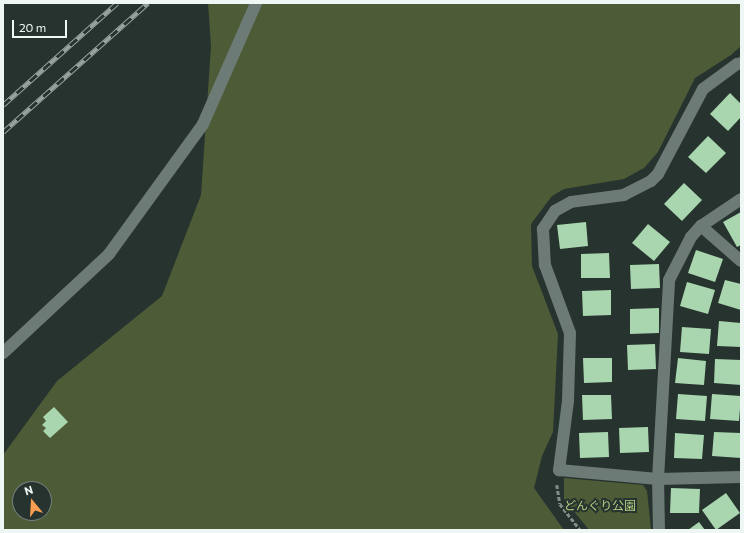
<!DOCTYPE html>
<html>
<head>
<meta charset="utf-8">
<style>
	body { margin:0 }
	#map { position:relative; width:744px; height:533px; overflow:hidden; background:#26332e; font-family:Commissioner,"Noto Sans JP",sans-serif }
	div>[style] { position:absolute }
	.green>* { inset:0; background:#4e5b37 }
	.building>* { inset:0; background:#a9d6ae }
	.path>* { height:2.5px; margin-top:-1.25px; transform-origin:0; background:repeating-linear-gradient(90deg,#838e89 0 4px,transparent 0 6px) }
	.street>* { height:12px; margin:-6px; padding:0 6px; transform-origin:6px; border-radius:6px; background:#6d7b76 }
	.rail>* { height:4.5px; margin-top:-2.25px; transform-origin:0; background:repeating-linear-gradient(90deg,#26332e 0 9px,#99a49f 0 18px); box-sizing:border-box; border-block:1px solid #99a49f }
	span { translate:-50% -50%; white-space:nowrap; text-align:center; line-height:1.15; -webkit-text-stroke:4px #26332e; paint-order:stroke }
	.park-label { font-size:12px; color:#b3cf84 }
	.frame { position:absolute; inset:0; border:4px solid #eef7f3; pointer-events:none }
	.north { position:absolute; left:12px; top:481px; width:40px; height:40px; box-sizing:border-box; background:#26332e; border:1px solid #76817d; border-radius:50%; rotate:342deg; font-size:11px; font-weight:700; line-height:16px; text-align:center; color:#eef7f3 }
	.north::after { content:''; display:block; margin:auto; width:14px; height:18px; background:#fb9e51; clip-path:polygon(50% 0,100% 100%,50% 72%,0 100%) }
	.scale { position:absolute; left:12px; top:20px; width:55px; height:18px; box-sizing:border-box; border:2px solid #eef7f3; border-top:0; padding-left:5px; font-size:12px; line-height:14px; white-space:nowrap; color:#eef7f3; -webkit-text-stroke:3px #26332e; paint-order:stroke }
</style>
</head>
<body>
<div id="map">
	<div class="green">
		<div style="clip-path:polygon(evenodd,208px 3px,741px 3px,741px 46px,731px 55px,695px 78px,658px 152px,644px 168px,624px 179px,564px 189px,552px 196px,531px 224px,532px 266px,558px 334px,553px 432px,542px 456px,534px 488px,564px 530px,3px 530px,3px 455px,57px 381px,162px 296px,201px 195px,211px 46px,208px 3px,20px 489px,44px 489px,44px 513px,20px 513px,20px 489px)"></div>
		<div style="clip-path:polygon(564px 478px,643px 485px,647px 491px,651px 530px,589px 530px,564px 499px)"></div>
	</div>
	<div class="building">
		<div style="clip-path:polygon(730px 93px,741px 104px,741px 117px,728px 131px,710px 114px)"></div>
		<div style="clip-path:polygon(708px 136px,726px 153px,706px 173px,688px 157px)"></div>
		<div style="clip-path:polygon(684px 183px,702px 200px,682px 221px,664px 204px)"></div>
		<div style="clip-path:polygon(741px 212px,741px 245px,737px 247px,723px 222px)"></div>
		<div style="clip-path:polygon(586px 222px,588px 246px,560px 249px,557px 225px)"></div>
		<div style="clip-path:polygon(648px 224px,670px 242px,654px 261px,632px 243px)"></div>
		<div style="clip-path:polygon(696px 250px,723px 259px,715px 282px,688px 273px)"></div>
		<div style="clip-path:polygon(609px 253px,610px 278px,581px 278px,581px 254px)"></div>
		<div style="clip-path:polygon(659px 264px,660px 288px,631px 289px,630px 265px)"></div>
		<div style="clip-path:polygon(725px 280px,741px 284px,741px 310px,718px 303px)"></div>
		<div style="clip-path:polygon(687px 282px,715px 290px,708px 314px,680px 306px)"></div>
		<div style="clip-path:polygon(611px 290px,611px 315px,583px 316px,582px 291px)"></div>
		<div style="clip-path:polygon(659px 308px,659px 333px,630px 334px,630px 309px)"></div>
		<div style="clip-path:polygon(719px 321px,741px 323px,741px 347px,717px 346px)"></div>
		<div style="clip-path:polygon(682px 327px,711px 329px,709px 354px,680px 352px)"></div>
		<div style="clip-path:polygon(655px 344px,656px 369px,628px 370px,627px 345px)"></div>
		<div style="clip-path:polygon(583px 358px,612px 358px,612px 382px,584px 383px)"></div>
		<div style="clip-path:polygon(678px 358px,706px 361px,704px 385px,675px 383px)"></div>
		<div style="clip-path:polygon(715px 359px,741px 360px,741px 385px,714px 383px)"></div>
		<div style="clip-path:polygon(678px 394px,707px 396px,705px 421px,676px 419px)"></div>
		<div style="clip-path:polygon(712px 394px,741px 396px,739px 421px,710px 419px)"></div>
		<div style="clip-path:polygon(582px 395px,611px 395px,612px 419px,583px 420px)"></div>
		<div style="clip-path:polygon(54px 407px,68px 422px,50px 438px,43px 431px,46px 428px,42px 425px,46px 421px,43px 417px)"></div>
		<div style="clip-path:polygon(648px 427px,649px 452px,620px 453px,619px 428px)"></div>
		<div style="clip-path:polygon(608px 432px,609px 457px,580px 458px,579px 433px)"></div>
		<div style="clip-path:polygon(714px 432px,741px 433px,741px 458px,712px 456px)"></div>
		<div style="clip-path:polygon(675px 433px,704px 435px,702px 459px,674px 458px)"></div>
		<div style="clip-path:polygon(671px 488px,700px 489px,699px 513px,670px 513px)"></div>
		<div style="clip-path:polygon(726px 493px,740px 513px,716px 530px,702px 510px)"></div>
		<div style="clip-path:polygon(699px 522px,705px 530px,688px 530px)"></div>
	</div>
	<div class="path">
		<div style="left:557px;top:485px;width:19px;rotate:81deg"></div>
		<div style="left:560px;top:504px;width:33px;rotate:52deg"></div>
	</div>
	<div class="street">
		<div style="left:741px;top:63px;width:4px;rotate:166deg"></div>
		<div style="left:737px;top:64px;width:42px;rotate:143.7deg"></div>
		<div style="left:703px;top:89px;width:96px;rotate:117.9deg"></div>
		<div style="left:658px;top:174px;width:10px;rotate:135deg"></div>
		<div style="left:651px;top:181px;width:30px;rotate:153deg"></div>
		<div style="left:624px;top:195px;width:53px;rotate:172.5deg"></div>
		<div style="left:571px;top:202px;width:18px;rotate:151deg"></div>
		<div style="left:555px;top:211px;width:22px;rotate:124deg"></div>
		<div style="left:543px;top:229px;width:36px;rotate:87deg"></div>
		<div style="left:545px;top:265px;width:72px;rotate:69.8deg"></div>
		<div style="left:570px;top:333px;width:68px;rotate:91.7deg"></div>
		<div style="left:568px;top:401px;width:70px;rotate:97.4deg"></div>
		<div style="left:559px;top:470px;width:99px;rotate:5.2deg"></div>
		<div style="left:658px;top:479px;width:83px;rotate:-1.4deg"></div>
		<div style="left:701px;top:226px;width:53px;rotate:41.2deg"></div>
		<div style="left:3px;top:353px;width:145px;rotate:-43deg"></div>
		<div style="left:109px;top:254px;width:160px;rotate:-54.1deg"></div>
		<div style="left:203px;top:124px;width:132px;rotate:-66.3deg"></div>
		<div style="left:659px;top:530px;width:51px;rotate:-91.1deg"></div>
		<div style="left:658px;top:479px;width:199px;rotate:-86.8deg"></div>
		<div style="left:669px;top:280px;width:48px;rotate:-62.9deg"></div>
		<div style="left:691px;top:237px;width:15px;rotate:-48deg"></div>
		<div style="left:701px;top:226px;width:48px;rotate:-34deg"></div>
	</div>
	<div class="rail">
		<div style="left:3px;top:105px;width:153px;rotate:-41.8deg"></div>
		<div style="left:3px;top:132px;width:194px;rotate:-41.7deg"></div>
	</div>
	<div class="park-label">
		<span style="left:600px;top:506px">どんぐり公園</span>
	</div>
	<div class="frame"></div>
	<div class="north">N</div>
	<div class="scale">20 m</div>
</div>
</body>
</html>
